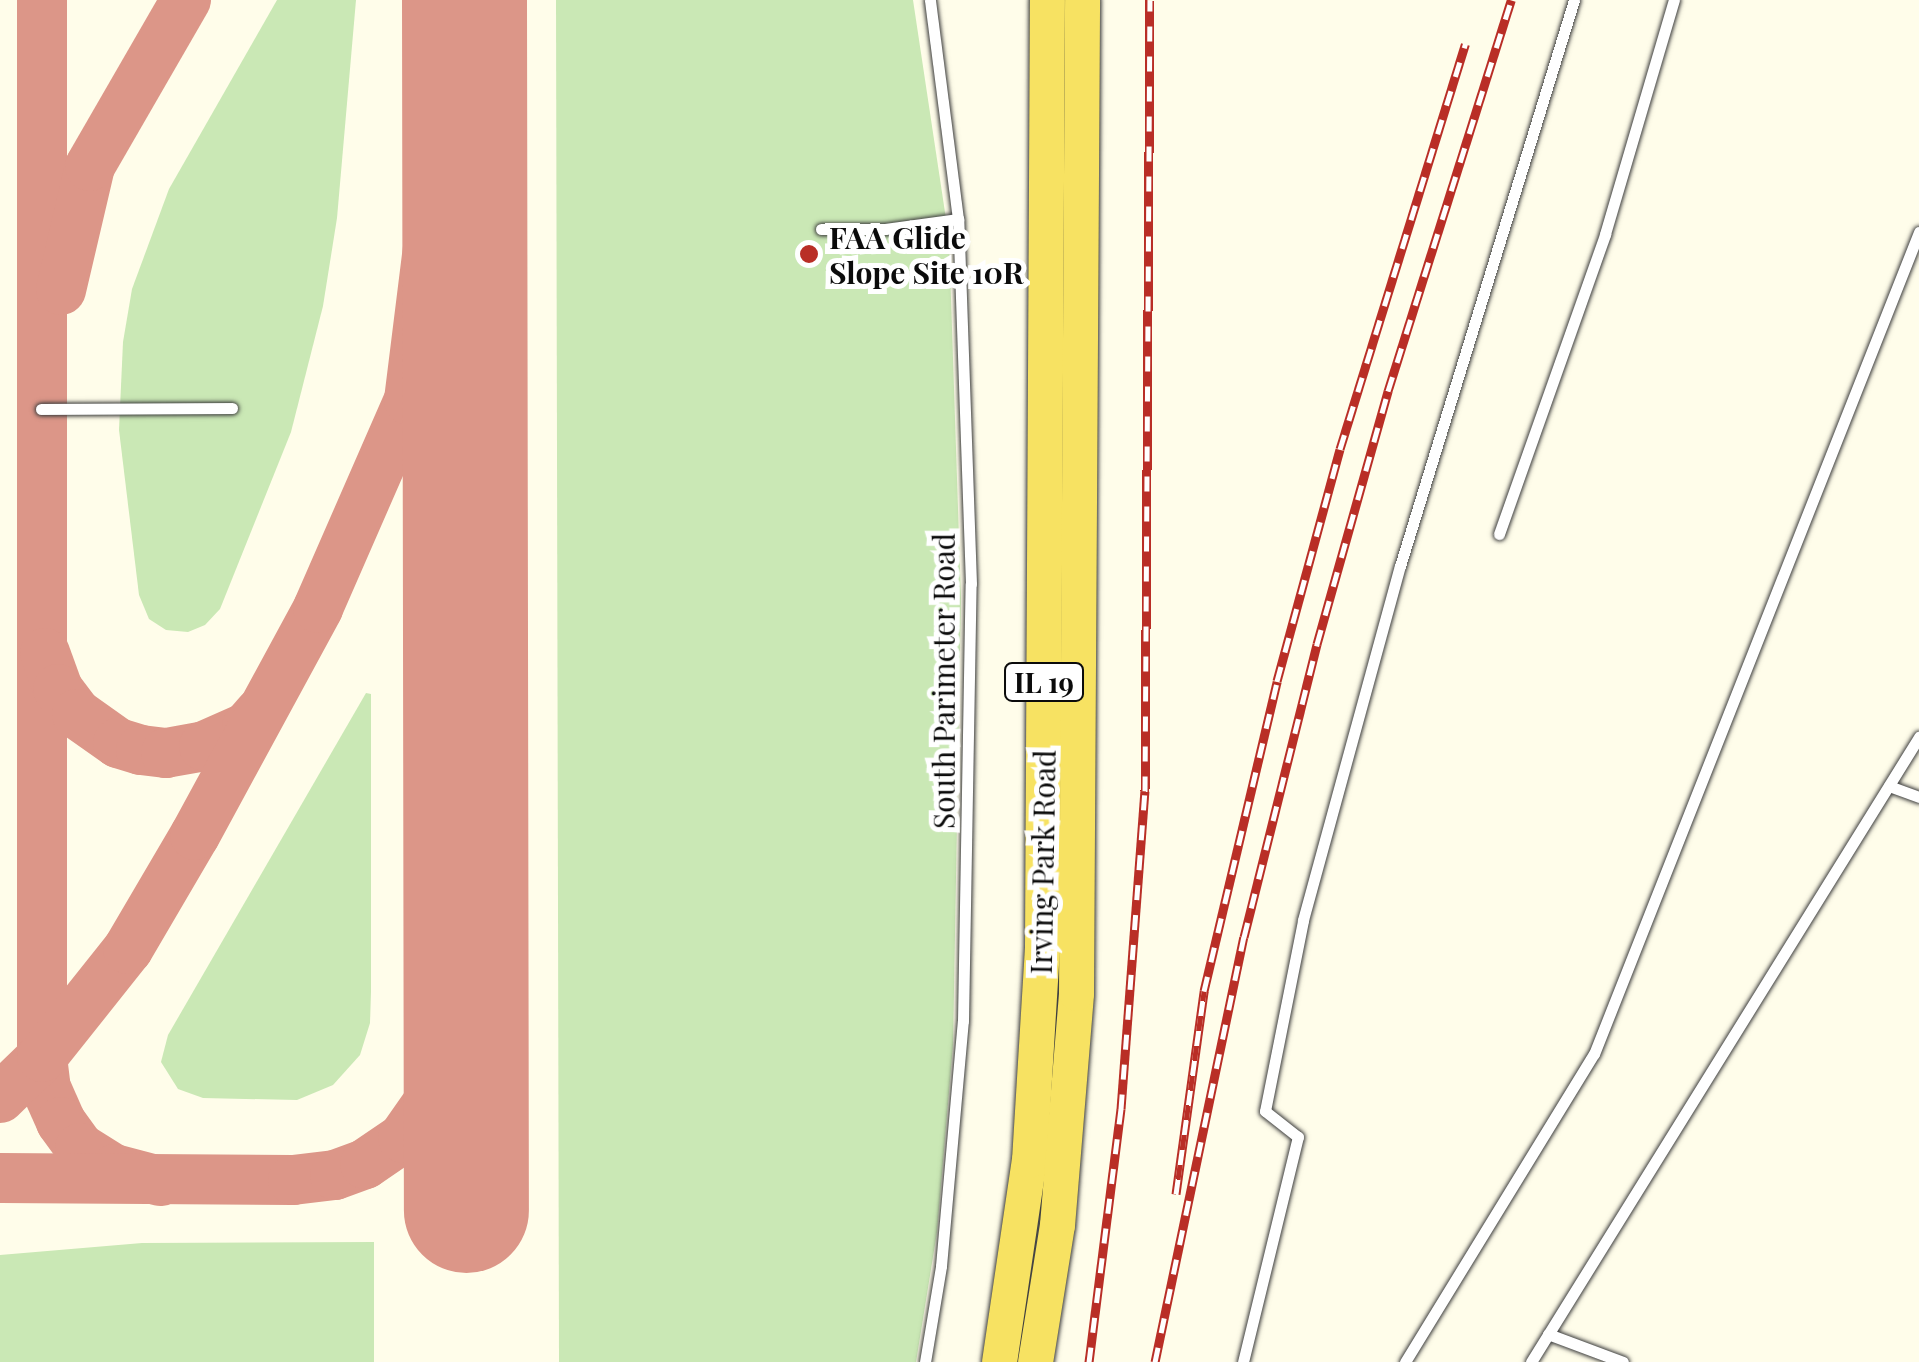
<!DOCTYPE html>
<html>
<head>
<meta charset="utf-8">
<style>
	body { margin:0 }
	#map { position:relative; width:1919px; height:1362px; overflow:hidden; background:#fffdea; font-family:"Playfair Display",serif }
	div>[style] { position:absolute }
	.green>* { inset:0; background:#cae8b5 }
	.taxiway>* { height:50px; margin:-25px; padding:0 25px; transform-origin:25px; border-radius:25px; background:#dc9688 }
	.runway>* { height:125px; margin:-62.5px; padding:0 62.5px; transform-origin:62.5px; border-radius:62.5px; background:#dc9688 }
	.building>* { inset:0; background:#544e48 }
	.roads { filter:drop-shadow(0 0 2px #3e3e3e) drop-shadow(0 0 2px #3e3e3e) }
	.service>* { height:11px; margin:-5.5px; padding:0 5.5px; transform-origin:5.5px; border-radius:5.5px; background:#fff }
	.primary>* { height:35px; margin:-17.5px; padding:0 17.5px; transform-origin:17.5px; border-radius:17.5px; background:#f7e262 }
	.rail>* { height:9px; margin-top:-4.5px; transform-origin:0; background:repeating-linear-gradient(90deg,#fff 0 15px,#b92e26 0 30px); box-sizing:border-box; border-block:2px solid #b92e26 }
	.dots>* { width:28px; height:28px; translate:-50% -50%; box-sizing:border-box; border:5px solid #fff; border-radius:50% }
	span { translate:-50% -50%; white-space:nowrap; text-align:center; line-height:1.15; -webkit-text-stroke:10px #fff; paint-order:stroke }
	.shield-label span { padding:2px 8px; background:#fff; border:2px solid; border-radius:8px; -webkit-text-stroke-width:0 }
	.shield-label { font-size:28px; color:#0b0b0b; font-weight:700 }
	.poi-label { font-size:30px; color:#0b0b0b; font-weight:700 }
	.left { translate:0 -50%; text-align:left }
	.street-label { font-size:30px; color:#0b0b0b }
</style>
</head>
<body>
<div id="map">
	<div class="green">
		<div style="clip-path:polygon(277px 0,356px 0,337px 218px,323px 306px,291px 432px,220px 609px,205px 625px,188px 632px,166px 630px,149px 619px,139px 595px,119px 430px,123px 342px,132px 289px,169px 189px)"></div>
		<div style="clip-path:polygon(556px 0,913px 0,949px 239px,961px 598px,953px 1045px,937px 1232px,916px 1362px,559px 1362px)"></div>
		<div style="clip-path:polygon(366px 693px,371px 694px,371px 992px,370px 1023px,360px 1055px,333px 1085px,297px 1100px,203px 1098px,178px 1089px,161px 1062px,168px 1035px)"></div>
		<div style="clip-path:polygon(374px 1242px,374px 1362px,0 1362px,0 1255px,142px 1243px)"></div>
	</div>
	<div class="taxiway">
		<div style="left:42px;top:0;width:1057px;rotate:90deg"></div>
		<div style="left:42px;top:1057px;width:31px;rotate:83deg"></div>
		<div style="left:46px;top:1088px;width:37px;rotate:66deg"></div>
		<div style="left:61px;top:1122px;width:32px;rotate:54deg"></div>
		<div style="left:80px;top:1148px;width:40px;rotate:32deg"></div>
		<div style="left:114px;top:1169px;width:48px;rotate:14.6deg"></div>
		<div style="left:61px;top:290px;width:127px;rotate:-76.8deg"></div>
		<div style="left:90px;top:166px;width:192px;rotate:-60deg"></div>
		<div style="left:45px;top:653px;width:38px;rotate:70deg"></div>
		<div style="left:58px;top:689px;width:31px;rotate:53deg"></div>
		<div style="left:77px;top:714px;width:50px;rotate:35.3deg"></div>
		<div style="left:118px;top:743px;width:24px;rotate:17deg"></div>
		<div style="left:141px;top:750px;width:25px;rotate:7deg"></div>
		<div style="left:166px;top:753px;width:39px;rotate:-10deg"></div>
		<div style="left:204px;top:746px;width:47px;rotate:-23.8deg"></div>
		<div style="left:247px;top:727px;width:20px;rotate:-49deg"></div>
		<div style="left:0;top:1098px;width:59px;rotate:-44.3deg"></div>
		<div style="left:42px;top:1057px;width:138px;rotate:-51.5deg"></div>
		<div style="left:128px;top:949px;width:132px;rotate:-59.6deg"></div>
		<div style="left:195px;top:835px;width:258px;rotate:-61.5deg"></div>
		<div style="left:318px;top:608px;width:227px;rotate:-66.4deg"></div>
		<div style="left:409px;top:400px;width:322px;rotate:-82.9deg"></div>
		<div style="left:449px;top:80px;width:80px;rotate:-86.4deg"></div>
		<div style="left:0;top:1178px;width:293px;rotate:0.4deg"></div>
		<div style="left:293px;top:1180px;width:42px;rotate:-6.8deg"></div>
		<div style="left:335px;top:1175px;width:32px;rotate:-20deg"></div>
		<div style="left:365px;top:1164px;width:46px;rotate:-34.4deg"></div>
		<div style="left:403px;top:1138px;width:82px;rotate:-55deg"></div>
		<div style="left:450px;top:1071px;width:48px;rotate:-71.9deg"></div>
	</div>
	<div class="runway">
		<div style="left:464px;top:0;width:1210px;rotate:89.91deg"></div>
	</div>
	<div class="building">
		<div style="clip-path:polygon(802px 245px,817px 246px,817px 263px,802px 263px)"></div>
	</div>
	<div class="roads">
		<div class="service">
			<div style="left:821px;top:229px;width:64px"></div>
			<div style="left:885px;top:229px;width:74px;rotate:-7.8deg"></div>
			<div style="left:41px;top:409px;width:191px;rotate:-0.3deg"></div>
			<div style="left:1499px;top:534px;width:318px;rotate:-70.5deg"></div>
			<div style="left:1605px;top:234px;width:244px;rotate:-73.6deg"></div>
			<div style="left:1889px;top:786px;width:32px;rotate:20deg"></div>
			<div style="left:1548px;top:1334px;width:80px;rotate:20.5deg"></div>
			<div style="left:925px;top:1362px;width:97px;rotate:-80.5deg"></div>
			<div style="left:941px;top:1266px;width:246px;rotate:-84.9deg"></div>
			<div style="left:963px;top:1021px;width:437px;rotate:-89deg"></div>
			<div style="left:971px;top:584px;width:365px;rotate:-92deg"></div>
			<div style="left:958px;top:219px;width:221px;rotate:-97.3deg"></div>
			<div style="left:1243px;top:1362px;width:232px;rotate:-76.3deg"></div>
			<div style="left:1298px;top:1137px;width:42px;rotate:-141.8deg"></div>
			<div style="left:1265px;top:1111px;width:195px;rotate:-78.7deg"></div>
			<div style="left:1303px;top:920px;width:367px;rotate:-74.7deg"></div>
			<div style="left:1400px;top:566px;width:592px;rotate:-72.91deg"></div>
			<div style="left:1405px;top:1362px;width:361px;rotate:-58.5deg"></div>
			<div style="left:1594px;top:1054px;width:884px;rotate:-68.43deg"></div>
			<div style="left:1531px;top:1362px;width:736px;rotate:-58.17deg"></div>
		</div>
		<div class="primary">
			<div style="left:999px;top:1362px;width:204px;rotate:-81.6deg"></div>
			<div style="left:1029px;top:1160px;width:214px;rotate:-86.5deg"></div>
			<div style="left:1042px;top:946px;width:946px;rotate:-89.7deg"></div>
			<div style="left:1035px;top:1362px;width:139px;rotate:-80.9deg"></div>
			<div style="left:1057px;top:1225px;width:233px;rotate:-85.3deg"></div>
			<div style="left:1076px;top:993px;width:993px;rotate:-89.65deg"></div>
		</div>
	</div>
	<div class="rail">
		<div style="left:1176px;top:1194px;width:205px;rotate:-82.1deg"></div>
		<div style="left:1204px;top:991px;width:318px;rotate:-76.7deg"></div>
		<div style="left:1277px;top:681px;width:240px;rotate:-74.8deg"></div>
		<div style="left:1340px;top:449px;width:424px;rotate:-72.8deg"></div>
		<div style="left:1089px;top:1362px;width:255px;rotate:-82.8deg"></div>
		<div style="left:1121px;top:1109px;width:319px;rotate:-85.7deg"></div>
		<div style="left:1145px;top:791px;width:791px;rotate:-89.64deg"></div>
		<div style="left:1155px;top:1362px;width:434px;rotate:-78.2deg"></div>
		<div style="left:1244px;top:937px;width:302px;rotate:-76deg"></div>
		<div style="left:1317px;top:644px;width:263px;rotate:-74.3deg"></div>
		<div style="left:1388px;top:391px;width:410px;rotate:-72.5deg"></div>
	</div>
	<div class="dots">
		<div style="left:809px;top:254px;background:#b92e26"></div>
	</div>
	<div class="shield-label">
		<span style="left:1044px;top:682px">IL 19</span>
	</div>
	<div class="poi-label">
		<span class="left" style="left:829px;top:254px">FAA Glide<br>Slope Site 10R</span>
	</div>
	<div class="street-label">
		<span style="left:943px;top:681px;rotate:-90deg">South Parimeter Road</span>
		<span style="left:1042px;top:862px;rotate:-89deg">Irving Park Road</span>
	</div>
</div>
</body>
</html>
